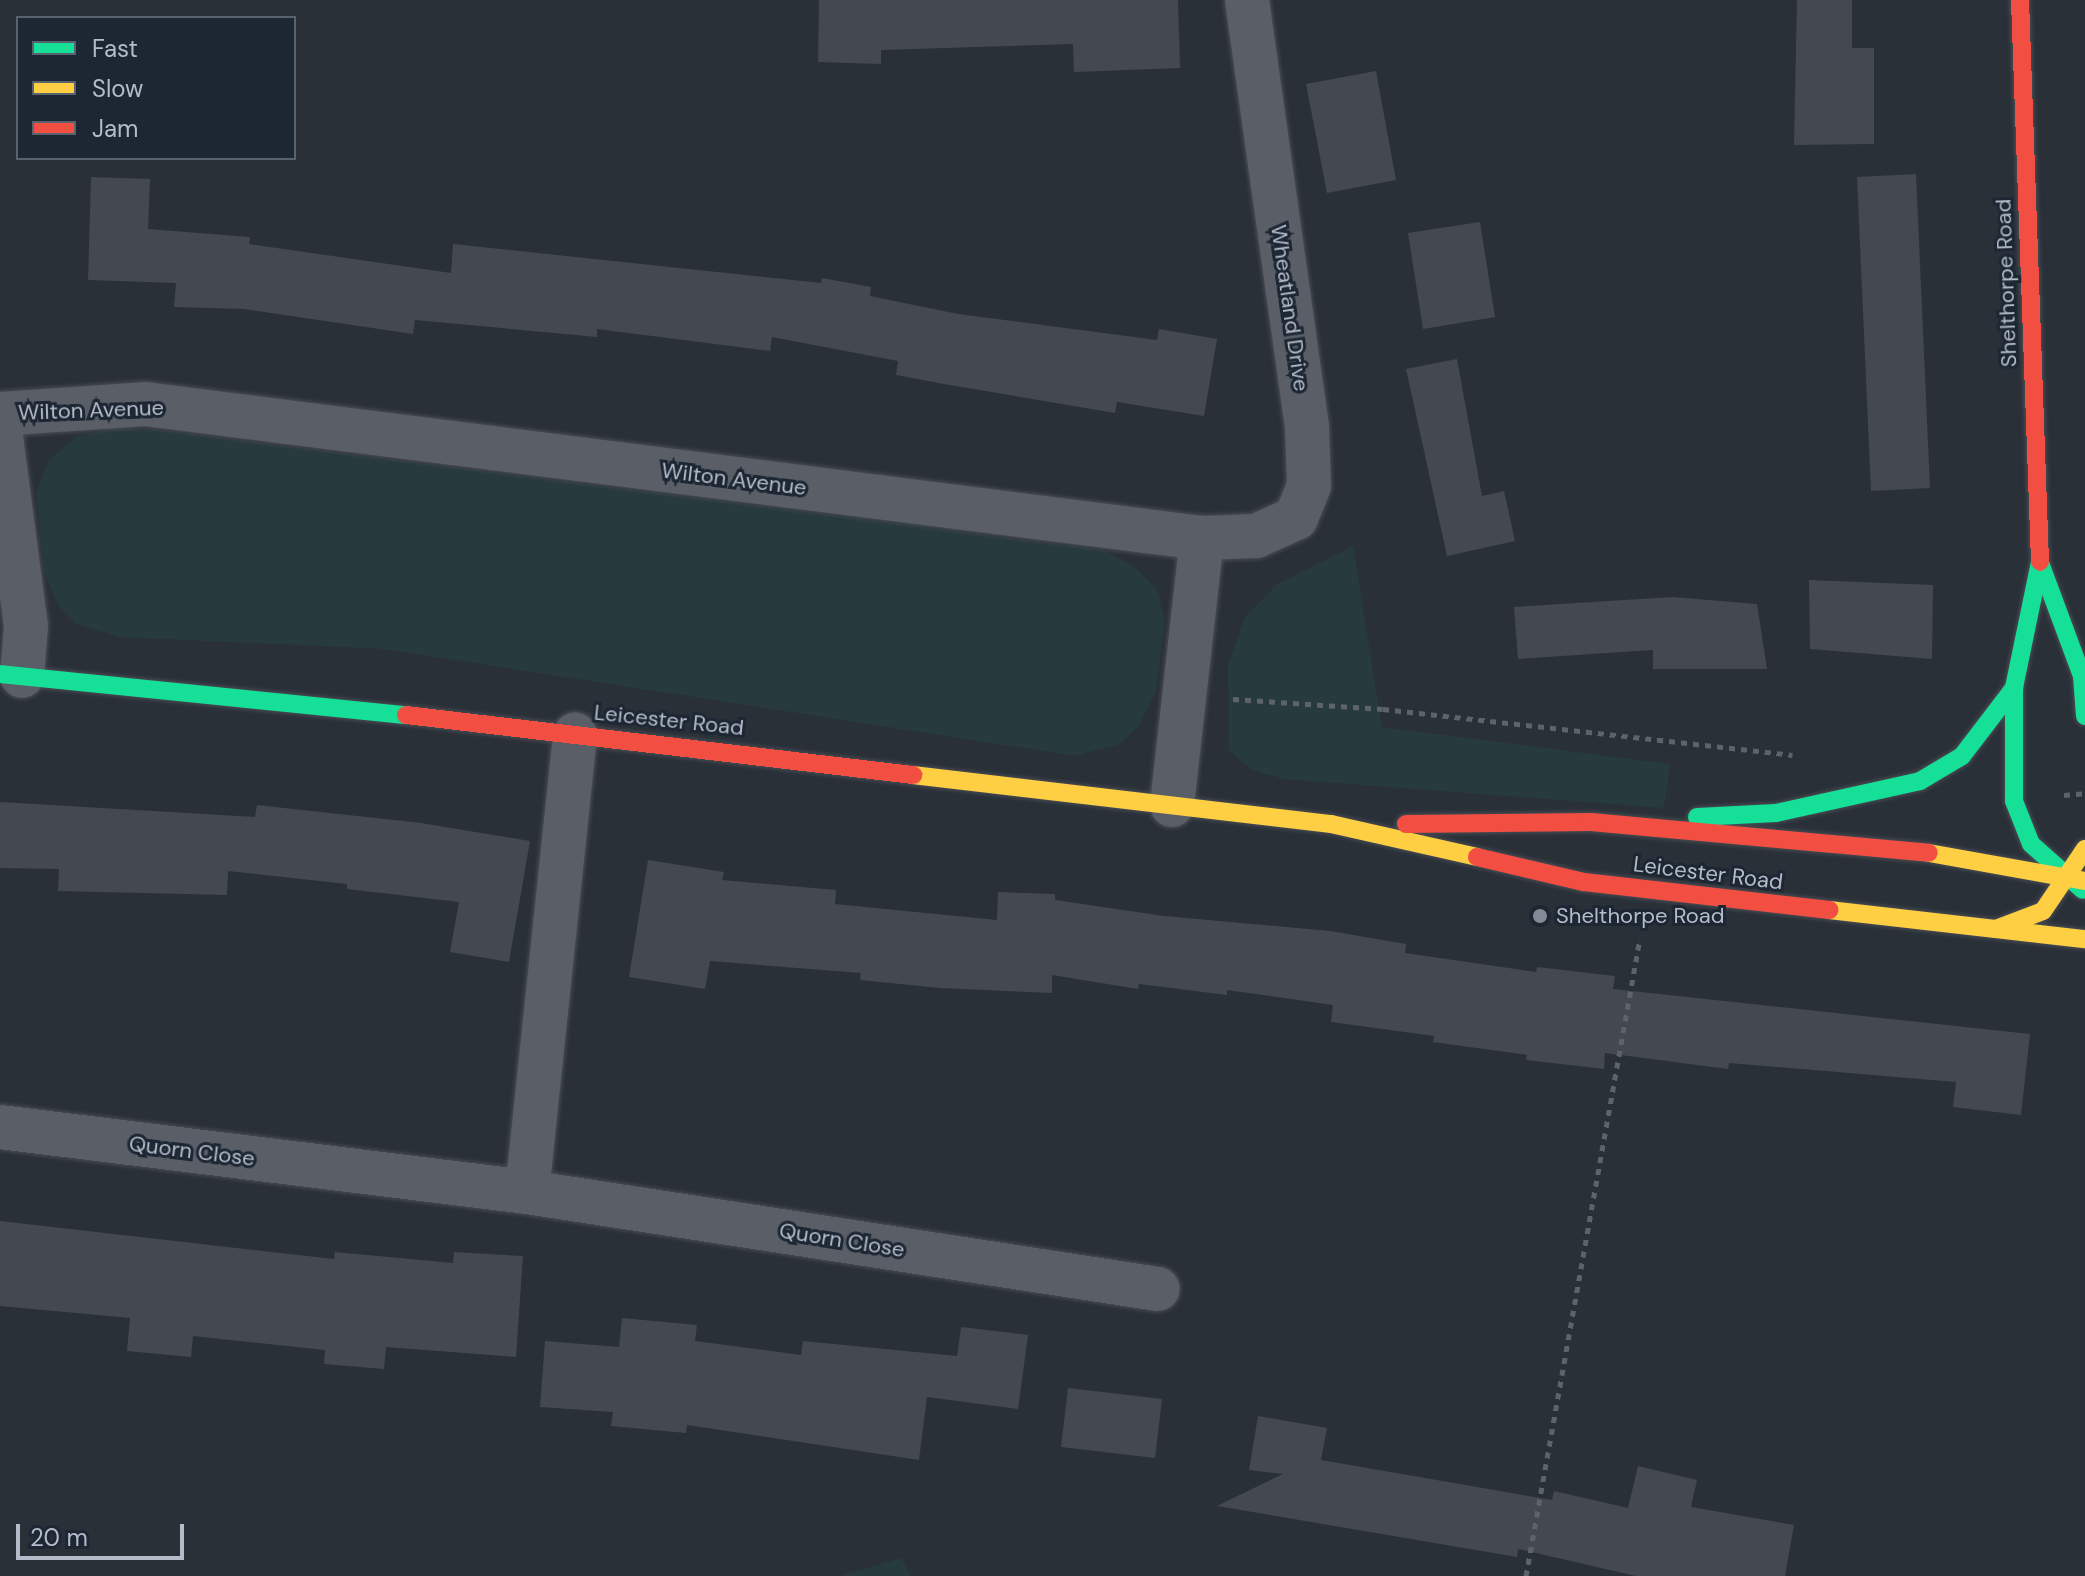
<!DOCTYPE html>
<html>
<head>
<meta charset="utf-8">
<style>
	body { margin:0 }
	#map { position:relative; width:2085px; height:1576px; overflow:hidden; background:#2a3038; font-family:"DM Sans",sans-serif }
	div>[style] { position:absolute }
	.green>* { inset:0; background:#273a3e }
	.building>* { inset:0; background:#444950 }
	.path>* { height:5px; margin-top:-2.5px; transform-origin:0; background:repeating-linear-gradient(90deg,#5d636a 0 6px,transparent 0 12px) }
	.roads { filter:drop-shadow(0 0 2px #484c53) drop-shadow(0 0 2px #484c53) }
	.street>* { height:44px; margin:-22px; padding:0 22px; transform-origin:22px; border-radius:22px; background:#5a5e66 }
	.fast>* { height:18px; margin:-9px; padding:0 9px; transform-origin:9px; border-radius:9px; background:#16e098 }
	.slow>* { height:18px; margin:-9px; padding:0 9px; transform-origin:9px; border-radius:9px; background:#ffcf43 }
	.jam>* { height:18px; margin:-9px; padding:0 9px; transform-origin:9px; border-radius:9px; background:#f24e42 }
	.dots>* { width:22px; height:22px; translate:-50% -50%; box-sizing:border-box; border:4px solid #1d2633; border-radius:50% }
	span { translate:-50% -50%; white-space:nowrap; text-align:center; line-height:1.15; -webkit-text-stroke:6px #1d2633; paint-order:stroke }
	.street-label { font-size:22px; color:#b4bcc9 }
	.poi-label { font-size:22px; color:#b4bcc9 }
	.left { translate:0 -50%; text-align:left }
	.legend { position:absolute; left:16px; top:16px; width:280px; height:144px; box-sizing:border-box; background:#1d2633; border:2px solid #59626f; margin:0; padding:10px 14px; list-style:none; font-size:24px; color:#b4bcc9 }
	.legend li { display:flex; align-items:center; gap:16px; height:40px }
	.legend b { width:40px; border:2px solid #59626f }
	.scale { position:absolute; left:16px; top:1524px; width:168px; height:36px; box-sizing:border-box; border:4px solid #b4bcc9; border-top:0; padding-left:10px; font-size:24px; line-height:28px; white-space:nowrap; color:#b4bcc9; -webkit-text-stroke:6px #1d2633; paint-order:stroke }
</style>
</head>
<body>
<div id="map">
	<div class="green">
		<div style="clip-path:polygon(108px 429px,152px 429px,1103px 550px,1133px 566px,1157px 590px,1165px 620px,1156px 691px,1139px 726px,1119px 744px,1075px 756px,384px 649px,119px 637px,76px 624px,58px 605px,44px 571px,36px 492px,49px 460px,76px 437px)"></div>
		<div style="clip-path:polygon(1353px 546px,1382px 727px,1670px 764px,1664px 808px,1284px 779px,1252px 770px,1229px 750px,1228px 665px,1245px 617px,1276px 585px)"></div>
		<div style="clip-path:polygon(901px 1558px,911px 1576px,840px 1576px)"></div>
	</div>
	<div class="building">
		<div style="clip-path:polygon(819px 0,1178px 0,1180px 68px,1074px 72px,1073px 44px,881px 50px,881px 64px,818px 62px)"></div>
		<div style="clip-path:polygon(1797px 0,1852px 0,1852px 48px,1874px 48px,1874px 144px,1794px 145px)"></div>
		<div style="clip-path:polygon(1376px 71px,1396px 180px,1327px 193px,1306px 84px)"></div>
		<div style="clip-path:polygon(1916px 174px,1930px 488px,1871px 491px,1857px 177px)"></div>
		<div style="clip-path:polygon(91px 177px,150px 179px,148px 229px,250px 237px,249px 244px,451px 273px,453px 244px,821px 283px,822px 278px,871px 287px,870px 296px,958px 314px,1157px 340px,1159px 329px,1217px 339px,1204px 416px,1117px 402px,1115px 413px,944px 384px,896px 375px,898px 361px,772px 337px,770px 351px,597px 329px,597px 337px,415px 320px,413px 334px,244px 309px,174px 307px,176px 283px,88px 280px)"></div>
		<div style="clip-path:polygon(1480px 222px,1495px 317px,1423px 329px,1408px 233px)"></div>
		<div style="clip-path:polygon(1457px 359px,1482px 496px,1504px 491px,1515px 541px,1447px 556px,1406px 369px)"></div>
		<div style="clip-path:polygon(1809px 580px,1933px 585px,1932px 659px,1810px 649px)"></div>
		<div style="clip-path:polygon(1672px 597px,1757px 604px,1767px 669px,1653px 669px,1653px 650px,1518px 659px,1514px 607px)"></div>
		<div style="clip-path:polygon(0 802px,255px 817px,257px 805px,421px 823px,530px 841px,509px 962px,450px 952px,459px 902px,347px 889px,347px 884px,228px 871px,227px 895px,58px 891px,59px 869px,0 868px)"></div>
		<div style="clip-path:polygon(648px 860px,724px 872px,722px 880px,836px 890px,835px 904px,997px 920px,998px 892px,1055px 894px,1055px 900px,1164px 916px,1330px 931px,1406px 944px,1405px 953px,1536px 972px,1537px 967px,1615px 976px,1613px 989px,2030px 1034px,2021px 1115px,1953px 1107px,1956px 1082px,1729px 1063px,1728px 1069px,1605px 1053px,1604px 1069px,1526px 1060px,1527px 1055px,1433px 1042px,1434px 1036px,1331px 1022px,1333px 1005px,1227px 990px,1227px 995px,1139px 984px,1138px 989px,1052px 975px,1052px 993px,940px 988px,860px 980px,861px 973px,710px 961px,705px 989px,629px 977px)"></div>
		<div style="clip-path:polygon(0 1221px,334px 1259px,335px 1252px,453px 1263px,454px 1252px,523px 1256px,516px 1357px,386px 1347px,384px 1369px,324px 1364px,325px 1350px,193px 1336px,191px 1357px,127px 1351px,130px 1318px,0 1306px)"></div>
		<div style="clip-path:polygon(622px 1318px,697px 1325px,695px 1341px,801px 1355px,803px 1341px,957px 1356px,961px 1327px,1028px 1335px,1018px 1409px,927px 1397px,919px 1460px,687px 1425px,686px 1433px,611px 1426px,613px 1412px,540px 1407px,545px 1341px,619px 1347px)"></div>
		<div style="clip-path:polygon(1068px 1388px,1162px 1399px,1155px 1458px,1061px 1447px)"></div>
		<div style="clip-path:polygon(1258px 1416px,1327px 1428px,1321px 1460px,1552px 1500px,1554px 1491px,1628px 1508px,1638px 1466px,1697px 1480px,1691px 1507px,1794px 1525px,1785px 1576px,1636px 1576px,1518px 1549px,1517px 1557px,1217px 1506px,1283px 1474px,1249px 1470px)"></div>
	</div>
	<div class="path">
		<div style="left:1233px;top:699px;width:150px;rotate:3.8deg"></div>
		<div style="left:1383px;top:709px;width:412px;rotate:6.4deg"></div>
		<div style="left:2064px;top:795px;width:21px;rotate:-5deg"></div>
		<div style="left:1526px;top:1576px;width:648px;rotate:-79.87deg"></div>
	</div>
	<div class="roads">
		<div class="street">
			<div style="left:0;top:414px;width:145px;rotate:-3.9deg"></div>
			<div style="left:145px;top:404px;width:1065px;rotate:7.23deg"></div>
			<div style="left:1202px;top:538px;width:54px;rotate:-2.1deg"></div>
			<div style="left:1256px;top:536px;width:44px;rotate:-24.2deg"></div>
			<div style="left:1296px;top:518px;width:35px;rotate:-68deg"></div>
			<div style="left:1309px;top:485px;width:58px;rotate:-92deg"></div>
			<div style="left:1307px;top:427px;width:431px;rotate:-98deg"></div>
			<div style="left:0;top:429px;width:199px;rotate:82.5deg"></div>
			<div style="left:26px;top:626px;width:50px;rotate:94.6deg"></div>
			<div style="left:1172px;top:805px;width:269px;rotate:-83.6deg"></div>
			<div style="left:0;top:1127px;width:531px;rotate:7.03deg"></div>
			<div style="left:527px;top:1192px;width:638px;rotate:8.74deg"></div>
			<div style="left:527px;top:1192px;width:460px;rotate:-84deg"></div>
		</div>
		<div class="fast">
			<div style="left:2040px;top:562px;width:129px;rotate:101.7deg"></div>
			<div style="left:2014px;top:688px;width:113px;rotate:90deg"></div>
			<div style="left:2014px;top:801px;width:46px;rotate:68.4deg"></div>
			<div style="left:2031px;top:844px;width:69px;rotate:41.5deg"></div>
			<div style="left:2040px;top:563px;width:121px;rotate:69.6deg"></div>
			<div style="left:2082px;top:676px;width:40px;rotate:85.7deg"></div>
			<div style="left:0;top:674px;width:408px;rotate:5.8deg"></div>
			<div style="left:1697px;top:817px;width:79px;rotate:-2.9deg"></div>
			<div style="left:1776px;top:813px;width:148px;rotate:-12.5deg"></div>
			<div style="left:1920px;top:781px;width:49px;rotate:-30.8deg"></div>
			<div style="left:1962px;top:756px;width:86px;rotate:-52.6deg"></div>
		</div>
		<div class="slow">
			<div style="left:913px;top:775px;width:421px;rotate:6.7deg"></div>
			<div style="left:1331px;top:824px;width:150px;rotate:12.7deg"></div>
			<div style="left:1929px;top:853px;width:158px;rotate:10.2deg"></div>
			<div style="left:1829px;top:910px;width:258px;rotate:6.5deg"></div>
			<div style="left:1996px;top:929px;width:50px;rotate:-21deg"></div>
			<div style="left:2043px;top:911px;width:75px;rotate:-55.9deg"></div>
		</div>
		<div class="jam">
			<div style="left:2020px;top:0;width:562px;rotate:87.96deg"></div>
			<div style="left:406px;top:715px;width:511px;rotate:6.75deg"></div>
			<div style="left:1406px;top:824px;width:185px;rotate:-0.6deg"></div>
			<div style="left:1591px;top:822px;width:339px;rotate:5.2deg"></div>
			<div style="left:1477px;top:857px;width:110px;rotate:13.2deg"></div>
			<div style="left:1584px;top:882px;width:247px;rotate:6.5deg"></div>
		</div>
	</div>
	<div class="dots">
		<div style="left:1540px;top:916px;background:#848b96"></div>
	</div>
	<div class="street-label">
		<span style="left:2006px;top:283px;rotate:-92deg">Shelthorpe Road</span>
		<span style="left:1290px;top:308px;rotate:82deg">Wheatland Drive</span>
		<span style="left:91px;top:410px;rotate:-2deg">Wilton Avenue</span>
		<span style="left:734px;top:479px;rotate:7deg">Wilton Avenue</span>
		<span style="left:669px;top:720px;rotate:6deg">Leicester Road</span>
		<span style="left:1708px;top:873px;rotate:7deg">Leicester Road</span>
		<span style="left:192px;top:1151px;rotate:7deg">Quorn Close</span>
		<span style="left:842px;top:1240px;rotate:9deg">Quorn Close</span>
	</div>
	<div class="poi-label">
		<span class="left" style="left:1556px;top:916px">Shelthorpe Road</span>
	</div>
	<ul class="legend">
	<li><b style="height:10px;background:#16e098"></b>Fast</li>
	<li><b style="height:10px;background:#ffcf43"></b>Slow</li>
	<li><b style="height:10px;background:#f24e42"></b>Jam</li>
	</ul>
	<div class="scale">20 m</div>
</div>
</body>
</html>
